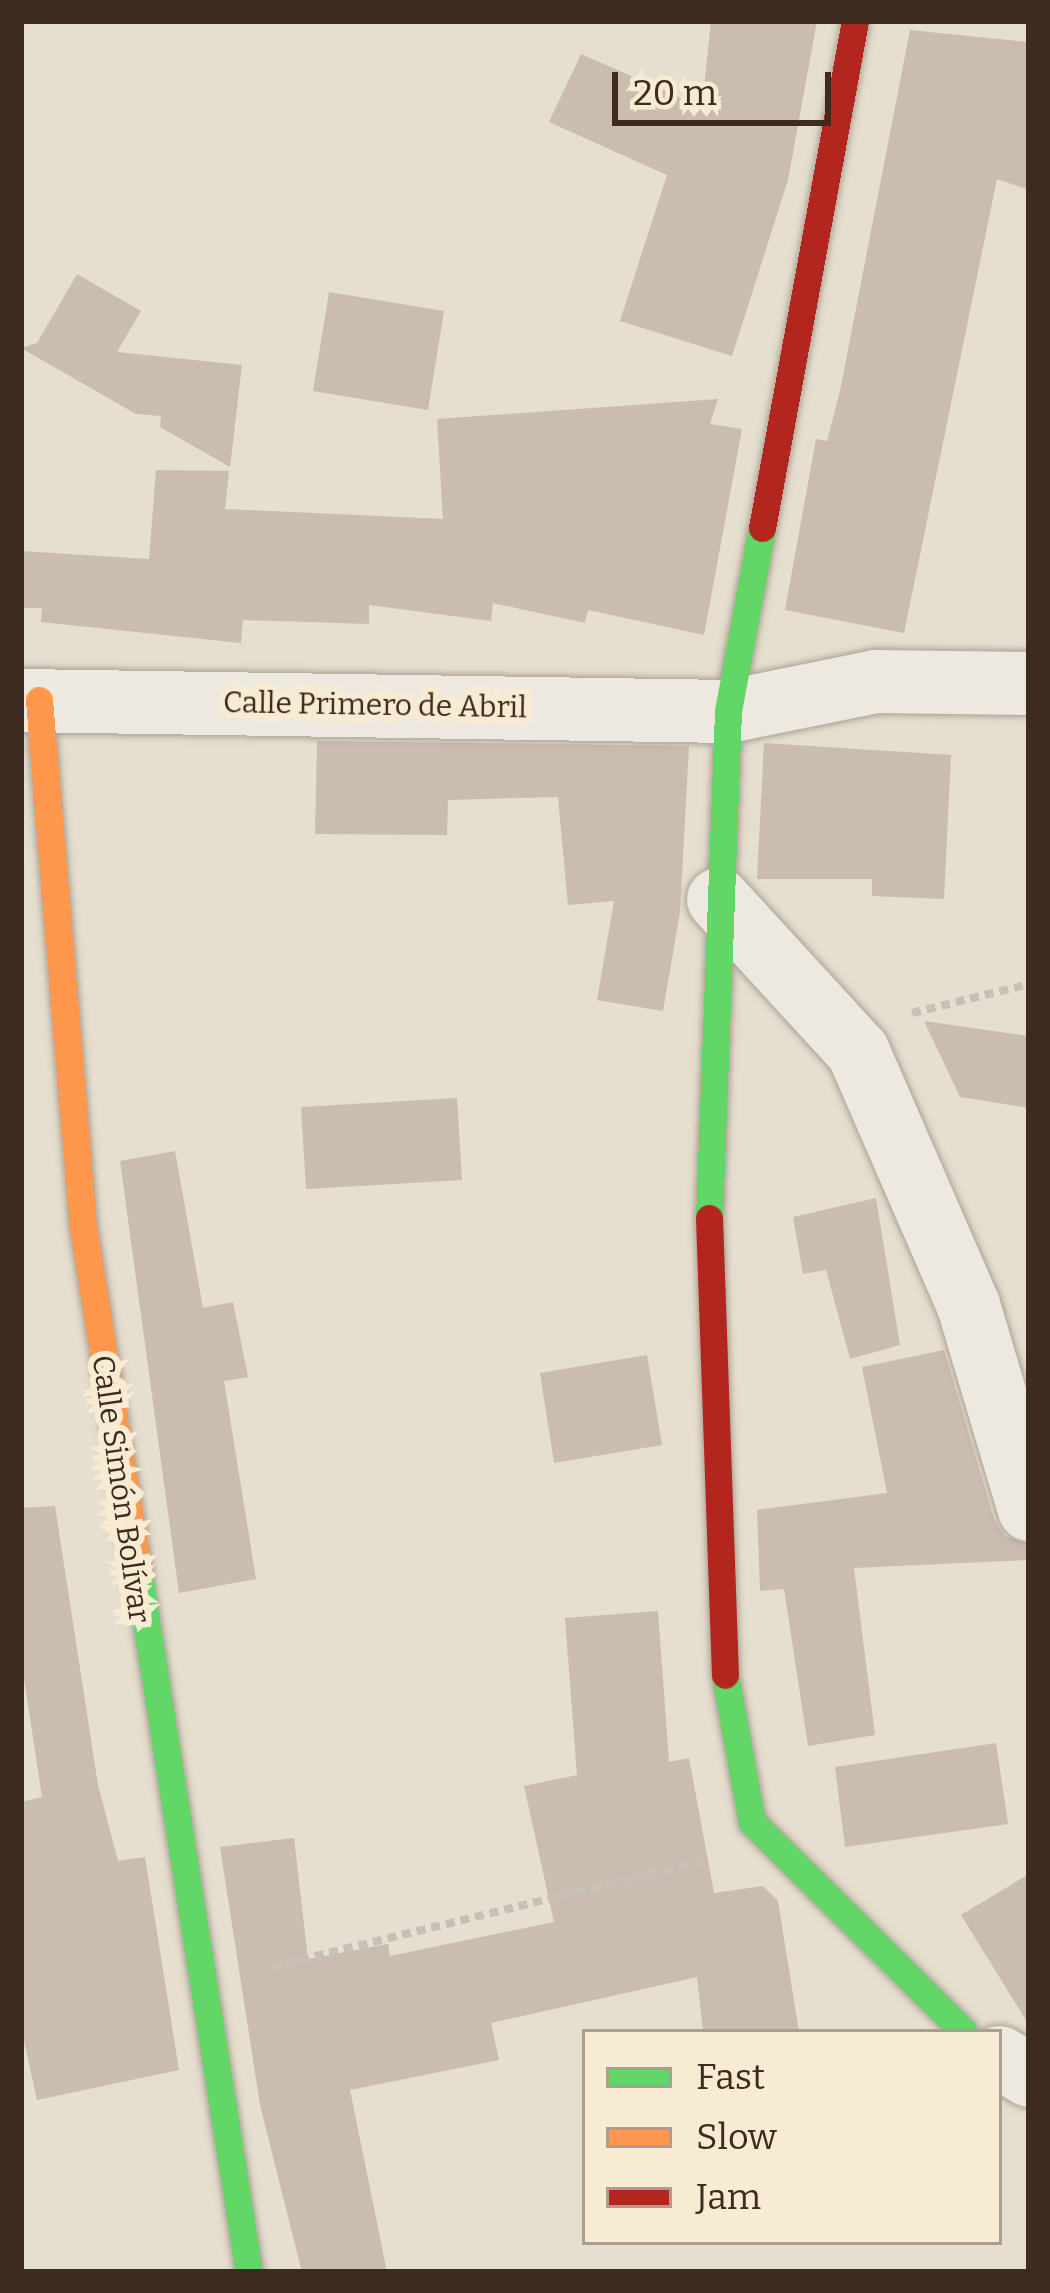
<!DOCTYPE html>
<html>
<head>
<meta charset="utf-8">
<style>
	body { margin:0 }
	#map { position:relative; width:1050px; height:2293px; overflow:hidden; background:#e6dece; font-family:Bitter,serif }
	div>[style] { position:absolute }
	.building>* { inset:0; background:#cabcaf }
	.path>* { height:8px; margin-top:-4px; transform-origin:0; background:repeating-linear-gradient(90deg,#c7c0b7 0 9px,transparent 0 15px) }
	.roads { filter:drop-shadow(0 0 3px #aca397) drop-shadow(0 0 3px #aca397) }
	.street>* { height:63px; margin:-31.5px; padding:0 31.5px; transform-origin:31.5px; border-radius:31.5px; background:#eee9e0 }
	.fast>* { height:27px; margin:-13.5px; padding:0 13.5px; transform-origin:13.5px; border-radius:13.5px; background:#63d668 }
	.slow>* { height:27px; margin:-13.5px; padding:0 13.5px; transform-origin:13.5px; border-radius:13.5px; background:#ff974d }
	.jam>* { height:27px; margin:-13.5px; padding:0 13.5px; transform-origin:13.5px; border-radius:13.5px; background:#b3261e }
	span { translate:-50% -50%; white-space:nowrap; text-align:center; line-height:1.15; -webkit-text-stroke:12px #f8ebd4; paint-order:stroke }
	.street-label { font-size:30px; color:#3c2b1e }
	.frame { position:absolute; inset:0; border:24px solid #3c2b1e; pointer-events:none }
	.legend { position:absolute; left:582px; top:2029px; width:420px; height:216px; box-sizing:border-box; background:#f8ebd4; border:3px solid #ad9e8b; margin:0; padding:15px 21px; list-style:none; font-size:36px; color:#3c2b1e }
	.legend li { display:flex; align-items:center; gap:24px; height:60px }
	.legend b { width:60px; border:3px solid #ad9e8b }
	.scale { position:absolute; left:612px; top:72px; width:219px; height:54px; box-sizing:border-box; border:6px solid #3c2b1e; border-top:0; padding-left:15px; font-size:36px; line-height:42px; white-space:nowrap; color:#3c2b1e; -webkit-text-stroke:9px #f8ebd4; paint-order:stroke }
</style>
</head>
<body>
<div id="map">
	<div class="building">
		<div style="clip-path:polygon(711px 21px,817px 21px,788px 180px,732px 356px,620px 321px,667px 175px,549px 122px,581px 54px,702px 107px)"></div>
		<div style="clip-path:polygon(910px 30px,1029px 42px,1029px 190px,997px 179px,904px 633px,785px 610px,816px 439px,827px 441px,840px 391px)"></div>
		<div style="clip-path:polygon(77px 274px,141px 311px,117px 352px,242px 365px,230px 467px,160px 427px,161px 416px,136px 414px,21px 348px,37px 343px)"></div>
		<div style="clip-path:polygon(329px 292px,444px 311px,428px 410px,313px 391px)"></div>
		<div style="clip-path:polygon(718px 399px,710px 424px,742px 429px,704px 635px,588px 610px,585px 623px,493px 603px,491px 621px,369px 605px,369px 624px,243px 620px,241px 643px,41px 622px,42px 608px,21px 608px,21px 551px,149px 559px,156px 470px,229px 471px,225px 509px,443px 519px,437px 419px)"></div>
		<div style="clip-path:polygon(317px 741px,689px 746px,680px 912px,663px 1011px,597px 1000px,614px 901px,568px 905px,558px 797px,448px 800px,447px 835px,315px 834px)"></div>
		<div style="clip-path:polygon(764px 743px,951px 755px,944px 899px,872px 896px,872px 879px,757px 879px)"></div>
		<div style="clip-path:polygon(924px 1021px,1029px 1036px,1029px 1108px,960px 1097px)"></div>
		<div style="clip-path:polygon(457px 1098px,462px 1180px,306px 1189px,301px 1107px)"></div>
		<div style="clip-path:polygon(175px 1151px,203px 1308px,233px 1302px,248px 1377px,224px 1381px,256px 1579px,179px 1593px,120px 1161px)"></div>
		<div style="clip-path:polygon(876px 1198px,900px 1345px,850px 1359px,826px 1270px,803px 1274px,793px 1217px)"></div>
		<div style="clip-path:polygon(944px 1350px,994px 1519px,1005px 1536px,1029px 1544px,1029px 1560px,854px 1568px,875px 1735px,808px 1746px,784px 1589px,760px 1591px,757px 1510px,887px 1493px,862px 1367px)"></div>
		<div style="clip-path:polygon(647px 1355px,662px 1445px,554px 1463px,540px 1373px)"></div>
		<div style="clip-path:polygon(55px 1506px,98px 1785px,118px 1861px,145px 1857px,179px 2070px,37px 2100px,21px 2027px,21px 1802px,42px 1797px,21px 1659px,21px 1508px)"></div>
		<div style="clip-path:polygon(658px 1611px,669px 1762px,689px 1758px,714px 1893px,763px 1886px,778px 1901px,799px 2032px,703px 2032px,697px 1977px,491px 2023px,499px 2060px,350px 2090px,387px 2272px,302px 2272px,260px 2105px,220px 1847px,294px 1838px,308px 1959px,388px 1944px,390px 1956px,554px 1922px,524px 1786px,577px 1775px,565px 1618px)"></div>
		<div style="clip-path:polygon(996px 1743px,1008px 1824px,845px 1847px,835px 1767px)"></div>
		<div style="clip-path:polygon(1029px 1874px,1029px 2025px,961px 1915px)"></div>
	</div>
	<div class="path">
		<div style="left:912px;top:1013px;width:121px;rotate:-13.9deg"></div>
		<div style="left:271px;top:1967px;width:442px;rotate:-13.8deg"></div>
	</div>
	<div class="roads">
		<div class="street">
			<div style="left:21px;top:700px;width:707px;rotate:0.89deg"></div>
			<div style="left:728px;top:711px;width:150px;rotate:-11.5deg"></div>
			<div style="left:875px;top:681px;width:154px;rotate:0.7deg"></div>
			<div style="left:718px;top:899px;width:207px;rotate:47.5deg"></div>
			<div style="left:858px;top:1052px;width:276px;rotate:66.5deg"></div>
			<div style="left:968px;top:1305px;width:213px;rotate:73.4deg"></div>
			<div style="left:999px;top:2057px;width:35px;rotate:31deg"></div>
		</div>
		<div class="fast">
			<div style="left:709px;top:1218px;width:507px;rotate:-87.85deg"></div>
			<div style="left:728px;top:711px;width:186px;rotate:-79.5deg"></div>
			<div style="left:135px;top:1551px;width:730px;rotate:81.02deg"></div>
			<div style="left:725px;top:1675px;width:149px;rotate:79.6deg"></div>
			<div style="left:752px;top:1822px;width:298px;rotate:44.7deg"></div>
		</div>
		<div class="slow">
			<div style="left:39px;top:700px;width:528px;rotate:85.22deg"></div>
			<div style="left:83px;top:1226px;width:329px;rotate:80.9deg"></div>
		</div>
		<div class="jam">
			<div style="left:762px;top:528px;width:515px;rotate:-79.61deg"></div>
			<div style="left:709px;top:1218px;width:457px;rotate:88deg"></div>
		</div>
	</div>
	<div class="street-label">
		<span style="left:375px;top:705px;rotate:1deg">Calle Primero de Abril</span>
		<span style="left:121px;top:1489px;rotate:82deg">Calle Simón Bolívar</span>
	</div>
	<div class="frame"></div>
	<ul class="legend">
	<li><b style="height:15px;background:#63d668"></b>Fast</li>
	<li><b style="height:15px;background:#ff974d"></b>Slow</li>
	<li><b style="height:15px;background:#b3261e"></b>Jam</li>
	</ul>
	<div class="scale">20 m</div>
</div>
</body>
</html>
